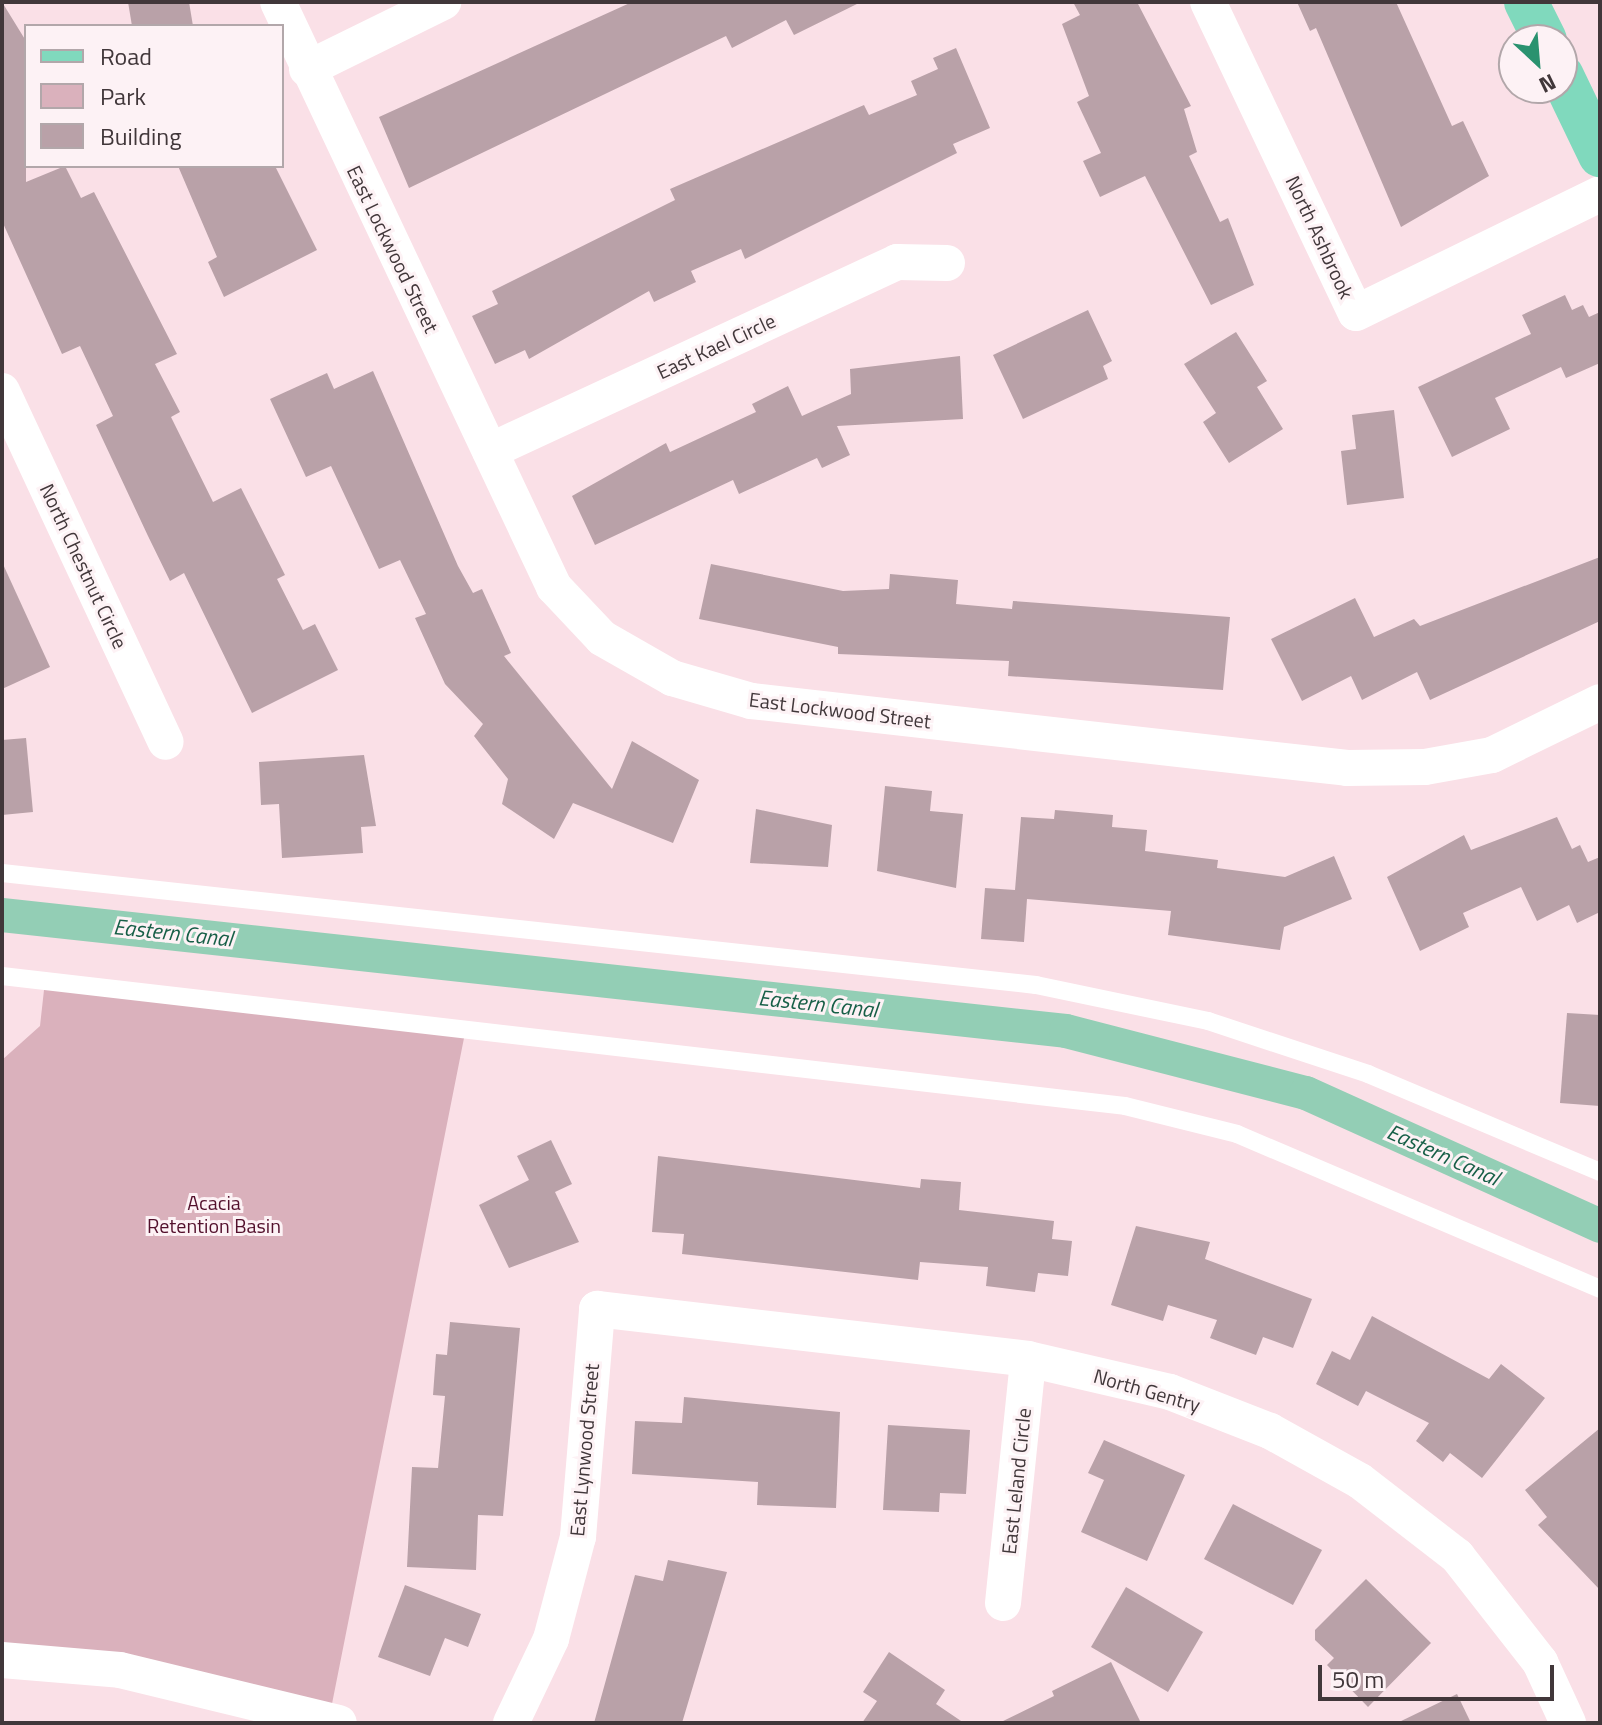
<!DOCTYPE html>
<html>
<head>
<meta charset="utf-8">
<style>
	body { margin:0 }
	#map { position:relative; width:1602px; height:1725px; overflow:hidden; background:#fae0e7; font-family:"Titillium Web",sans-serif }
	div>[style] { position:absolute }
	.green>* { inset:0; background:#dab1bc }
	.canal>* { height:34px; margin:-17px; padding:0 17px; transform-origin:17px; border-radius:17px; background:#93ceb5 }
	.building>* { inset:0; background:#b9a1a8 }
	.service>* { height:18px; margin:-9px; padding:0 9px; transform-origin:9px; border-radius:9px; background:#fff }
	.minor>* { height:36px; margin:-18px; padding:0 18px; transform-origin:18px; border-radius:18px; background:#fff }
	.primary>* { height:44px; margin:-22px; padding:0 22px; transform-origin:22px; border-radius:22px; background:#80d9bd }
	span { translate:-50% -50%; white-space:nowrap; text-align:center; line-height:1.15; -webkit-text-stroke:6px #fdf2f5; paint-order:stroke }
	.street-label { font-size:20px; color:#41373a }
	.park-label { font-size:20px; color:#53102c }
	.water-label { font-size:22px; color:#175f47; font-style:italic }
	.frame { position:absolute; inset:0; border:4px solid #41373a; pointer-events:none }
	.legend { position:absolute; left:24px; top:24px; width:260px; height:144px; box-sizing:border-box; background:#fdf2f5; border:2px solid #b2a7aa; margin:0; padding:10px 14px; list-style:none; font-size:24px; color:#41373a }
	.legend li { display:flex; align-items:center; gap:16px; height:40px }
	.legend b { width:40px; border:2px solid #b2a7aa }
	.north { position:absolute; left:1498px; top:24px; width:80px; height:80px; box-sizing:border-box; background:#fdf2f5; border:2px solid #b2a7aa; border-radius:50%; rotate:154deg; font-size:22px; font-weight:700; line-height:32px; text-align:center; color:#41373a }
	.north::after { content:''; display:block; margin:auto; width:28px; height:36px; background:#2a926f; clip-path:polygon(50% 0,100% 100%,50% 72%,0 100%) }
	.scale { position:absolute; left:1318px; top:1665px; width:236px; height:36px; box-sizing:border-box; border:4px solid #41373a; border-top:0; padding-left:10px; font-size:24px; line-height:28px; white-space:nowrap; color:#41373a; -webkit-text-stroke:6px #fdf2f5; paint-order:stroke }
</style>
</head>
<body>
<div id="map">
	<div class="green">
		<div style="clip-path:polygon(45px 981px,466px 1028px,329px 1719px,2px 1660px,2px 1060px,40px 1026px)"></div>
	</div>
	<div class="canal">
		<div style="left:2px;top:915px;width:1070px;rotate:6.22deg"></div>
		<div style="left:1066px;top:1031px;width:248px;rotate:14.5deg"></div>
		<div style="left:1306px;top:1093px;width:323px;rotate:24.3deg"></div>
	</div>
	<div class="building">
		<div style="clip-path:polygon(2px 2px,26px 41px,26px 182px,65px 166px,81px 198px,94px 192px,177px 354px,155px 364px,180px 412px,171px 417px,213px 502px,241px 488px,285px 575px,277px 579px,303px 630px,315px 624px,338px 670px,252px 713px,184px 573px,170px 581px,148px 536px,96px 425px,113px 416px,80px 346px,62px 354px,2px 221px)"></div>
		<div style="clip-path:polygon(128px 2px,189px 2px,193px 26px,132px 26px)"></div>
		<div style="clip-path:polygon(632px 2px,861px 2px,794px 35px,786px 20px,732px 48px,726px 36px,409px 188px,379px 117px)"></div>
		<div style="clip-path:polygon(1073px 2px,1137px 2px,1191px 106px,1184px 109px,1197px 152px,1189px 156px,1220px 222px,1228px 218px,1254px 285px,1211px 305px,1145px 176px,1100px 197px,1083px 161px,1101px 153px,1077px 102px,1089px 96px,1062px 24px,1080px 15px)"></div>
		<div style="clip-path:polygon(1297px 2px,1396px 2px,1452px 126px,1463px 121px,1489px 176px,1401px 227px,1316px 28px,1310px 31px)"></div>
		<div style="clip-path:polygon(956px 48px,990px 128px,953px 144px,957px 153px,745px 259px,741px 249px,691px 271px,696px 282px,654px 302px,649px 291px,529px 359px,525px 350px,495px 364px,472px 316px,498px 304px,492px 291px,675px 200px,670px 189px,864px 105px,869px 115px,917px 95px,911px 81px,938px 69px,933px 58px)"></div>
		<div style="clip-path:polygon(178px 166px,275px 166px,317px 250px,224px 297px,208px 262px,217px 257px)"></div>
		<div style="clip-path:polygon(1565px 295px,1572px 310px,1583px 305px,1589px 317px,1600px 312px,1600px 363px,1566px 378px,1561px 367px,1495px 398px,1510px 429px,1452px 457px,1418px 387px,1531px 334px,1522px 315px)"></div>
		<div style="clip-path:polygon(1088px 310px,1112px 361px,1103px 366px,1108px 379px,1023px 419px,993px 355px)"></div>
		<div style="clip-path:polygon(1236px 332px,1267px 381px,1257px 387px,1283px 429px,1229px 463px,1203px 422px,1216px 413px,1184px 364px)"></div>
		<div style="clip-path:polygon(960px 356px,963px 419px,837px 426px,850px 455px,822px 468px,817px 458px,739px 494px,733px 480px,595px 545px,572px 496px,666px 443px,670px 452px,756px 412px,752px 404px,788px 386px,802px 416px,851px 394px,850px 369px)"></div>
		<div style="clip-path:polygon(373px 371px,458px 566px,473px 593px,482px 589px,511px 653px,504px 656px,612px 789px,632px 741px,699px 780px,673px 843px,573px 803px,554px 839px,502px 804px,508px 779px,474px 736px,483px 724px,445px 684px,415px 618px,426px 614px,400px 560px,379px 569px,331px 466px,306px 477px,270px 399px,327px 373px,334px 389px)"></div>
		<div style="clip-path:polygon(1394px 410px,1404px 498px,1347px 505px,1341px 451px,1356px 449px,1352px 415px)"></div>
		<div style="clip-path:polygon(1600px 557px,1600px 621px,1430px 700px,1417px 672px,1362px 700px,1351px 676px,1302px 701px,1271px 639px,1355px 598px,1374px 637px,1414px 619px,1420px 626px)"></div>
		<div style="clip-path:polygon(2px 562px,50px 667px,2px 689px)"></div>
		<div style="clip-path:polygon(711px 564px,843px 591px,889px 589px,890px 574px,958px 580px,956px 604px,1012px 609px,1013px 601px,1230px 617px,1223px 690px,1008px 676px,1009px 661px,838px 654px,838px 647px,699px 619px)"></div>
		<div style="clip-path:polygon(26px 738px,33px 812px,2px 815px,2px 740px)"></div>
		<div style="clip-path:polygon(364px 755px,376px 826px,361px 827px,363px 853px,282px 858px,279px 804px,261px 805px,259px 762px)"></div>
		<div style="clip-path:polygon(885px 786px,932px 791px,930px 811px,963px 814px,956px 888px,877px 871px)"></div>
		<div style="clip-path:polygon(756px 809px,832px 825px,828px 867px,750px 863px)"></div>
		<div style="clip-path:polygon(1055px 810px,1113px 815px,1112px 827px,1147px 830px,1145px 851px,1218px 860px,1217px 868px,1285px 877px,1334px 856px,1352px 899px,1284px 927px,1280px 950px,1168px 935px,1171px 911px,1027px 899px,1024px 942px,981px 939px,985px 888px,1015px 890px,1021px 817px,1054px 819px)"></div>
		<div style="clip-path:polygon(1557px 817px,1572px 849px,1580px 845px,1588px 862px,1600px 857px,1600px 912px,1577px 923px,1569px 905px,1537px 921px,1521px 887px,1463px 913px,1469px 927px,1420px 951px,1387px 877px,1464px 835px,1471px 850px)"></div>
		<div style="clip-path:polygon(1567px 1013px,1600px 1015px,1600px 1106px,1560px 1103px)"></div>
		<div style="clip-path:polygon(551px 1140px,572px 1184px,555px 1192px,579px 1242px,509px 1268px,479px 1205px,529px 1180px,517px 1156px)"></div>
		<div style="clip-path:polygon(658px 1156px,920px 1188px,921px 1179px,961px 1182px,959px 1210px,1054px 1221px,1052px 1239px,1072px 1241px,1068px 1276px,1038px 1273px,1035px 1292px,986px 1286px,988px 1267px,920px 1262px,918px 1280px,682px 1254px,684px 1234px,652px 1232px)"></div>
		<div style="clip-path:polygon(1136px 1226px,1210px 1242px,1205px 1259px,1312px 1299px,1293px 1348px,1263px 1337px,1256px 1355px,1210px 1338px,1217px 1320px,1168px 1305px,1163px 1321px,1111px 1305px)"></div>
		<div style="clip-path:polygon(1372px 1316px,1489px 1379px,1501px 1364px,1545px 1398px,1482px 1478px,1450px 1453px,1443px 1462px,1416px 1441px,1429px 1423px,1366px 1391px,1358px 1406px,1316px 1384px,1332px 1351px,1350px 1360px)"></div>
		<div style="clip-path:polygon(450px 1322px,520px 1328px,503px 1516px,478px 1515px,476px 1570px,407px 1567px,412px 1467px,438px 1468px,445px 1396px,433px 1395px,436px 1354px,447px 1355px)"></div>
		<div style="clip-path:polygon(684px 1397px,840px 1412px,836px 1508px,757px 1505px,758px 1482px,632px 1474px,635px 1421px,682px 1423px)"></div>
		<div style="clip-path:polygon(888px 1425px,970px 1430px,966px 1494px,940px 1493px,939px 1512px,883px 1510px)"></div>
		<div style="clip-path:polygon(1600px 1428px,1600px 1590px,1538px 1525px,1547px 1517px,1525px 1490px)"></div>
		<div style="clip-path:polygon(1104px 1440px,1185px 1475px,1147px 1561px,1081px 1532px,1104px 1480px,1088px 1473px)"></div>
		<div style="clip-path:polygon(1233px 1504px,1322px 1550px,1293px 1605px,1204px 1559px)"></div>
		<div style="clip-path:polygon(668px 1560px,727px 1572px,682px 1723px,594px 1723px,635px 1575px,663px 1581px)"></div>
		<div style="clip-path:polygon(1366px 1579px,1431px 1643px,1368px 1707px,1327px 1665px,1334px 1658px,1315px 1640px,1315px 1630px)"></div>
		<div style="clip-path:polygon(405px 1585px,481px 1614px,468px 1647px,445px 1638px,430px 1676px,378px 1657px)"></div>
		<div style="clip-path:polygon(1126px 1587px,1203px 1632px,1168px 1692px,1091px 1647px)"></div>
		<div style="clip-path:polygon(889px 1652px,945px 1690px,936px 1704px,964px 1723px,862px 1723px,877px 1701px,863px 1692px)"></div>
		<div style="clip-path:polygon(1111px 1662px,1141px 1723px,999px 1723px,1054px 1696px,1052px 1691px)"></div>
		<div style="clip-path:polygon(1457px 1694px,1471px 1723px,1397px 1723px)"></div>
	</div>
	<div class="service">
		<div style="left:2px;top:873px;width:1040px;rotate:6.18deg"></div>
		<div style="left:1036px;top:985px;width:176px;rotate:11.8deg"></div>
		<div style="left:1208px;top:1021px;width:169px;rotate:18.3deg"></div>
		<div style="left:1368px;top:1074px;width:252px;rotate:22.9deg"></div>
		<div style="left:2px;top:976px;width:1130px;rotate:6.6deg"></div>
		<div style="left:1125px;top:1106px;width:115px;rotate:14deg"></div>
		<div style="left:1237px;top:1134px;width:395px;rotate:23.1deg"></div>
	</div>
	<div class="minor">
		<div style="left:278px;top:2px;width:647px;rotate:64.74deg"></div>
		<div style="left:554px;top:587px;width:70px;rotate:46.7deg"></div>
		<div style="left:602px;top:638px;width:81px;rotate:29.7deg"></div>
		<div style="left:672px;top:678px;width:82px;rotate:16.2deg"></div>
		<div style="left:751px;top:701px;width:600px;rotate:6.41deg"></div>
		<div style="left:1347px;top:768px;width:78px;rotate:-0.7deg"></div>
		<div style="left:1425px;top:767px;width:68px;rotate:-10.2deg"></div>
		<div style="left:1492px;top:755px;width:120px;rotate:-26.1deg"></div>
		<div style="left:1208px;top:2px;width:344px;rotate:64.6deg"></div>
		<div style="left:1356px;top:313px;width:271px;rotate:-26deg"></div>
		<div style="left:307px;top:69px;width:152px;rotate:-26.2deg"></div>
		<div style="left:2px;top:391px;width:387px;rotate:65deg"></div>
		<div style="left:490px;top:451px;width:449px;rotate:-24.9deg"></div>
		<div style="left:897px;top:262px;width:50px;rotate:1.1deg"></div>
		<div style="left:1003px;top:1603px;width:245px;rotate:-84.1deg"></div>
		<div style="left:2px;top:1660px;width:118px;rotate:4.8deg"></div>
		<div style="left:120px;top:1670px;width:225px;rotate:13.6deg"></div>
		<div style="left:511px;top:1723px;width:93px;rotate:-64.5deg"></div>
		<div style="left:551px;top:1639px;width:106px;rotate:-75.2deg"></div>
		<div style="left:578px;top:1537px;width:229px;rotate:-85.2deg"></div>
		<div style="left:597px;top:1309px;width:434px;rotate:6.6deg"></div>
		<div style="left:1028px;top:1359px;width:146px;rotate:13.1deg"></div>
		<div style="left:1170px;top:1392px;width:107px;rotate:21.3deg"></div>
		<div style="left:1270px;top:1431px;width:103px;rotate:29.1deg"></div>
		<div style="left:1360px;top:1481px;width:123px;rotate:37.7deg"></div>
		<div style="left:1457px;top:1556px;width:135px;rotate:51.9deg"></div>
		<div style="left:1540px;top:1662px;width:67px;rotate:65.3deg"></div>
	</div>
	<div class="primary">
		<div style="left:1526px;top:2px;width:42px;rotate:63.4deg"></div>
		<div style="left:1562px;top:76px;width:88px;rotate:64.3deg"></div>
	</div>
	<div class="street-label">
		<span style="left:1320px;top:237px;rotate:65deg">North Ashbrook</span>
		<span style="left:393px;top:249px;rotate:64deg">East Lockwood Street</span>
		<span style="left:716px;top:346px;rotate:-25deg">East Kael Circle</span>
		<span style="left:84px;top:566px;rotate:65deg">North Chestnut Circle</span>
		<span style="left:840px;top:710px;rotate:7deg">East Lockwood Street</span>
		<span style="left:1147px;top:1390px;rotate:16deg">North Gentry</span>
		<span style="left:584px;top:1450px;rotate:-85deg">East Lynwood Street</span>
		<span style="left:1016px;top:1481px;rotate:-84deg">East Leland Circle</span>
	</div>
	<div class="park-label">
		<span style="left:214px;top:1214px">Acacia<br>Retention Basin</span>
	</div>
	<div class="water-label">
		<span style="left:173px;top:933px;rotate:6deg">Eastern Canal</span>
		<span style="left:818px;top:1004px;rotate:6deg">Eastern Canal</span>
		<span style="left:1443px;top:1155px;rotate:24deg">Eastern Canal</span>
	</div>
	<div class="frame"></div>
	<ul class="legend">
	<li><b style="height:10px;background:#80d9bd"></b>Road</li>
	<li><b style="height:22px;background:#dab1bc"></b>Park</li>
	<li><b style="height:22px;background:#b9a1a8"></b>Building</li>
	</ul>
	<div class="north">N</div>
	<div class="scale">50 m</div>
</div>
</body>
</html>
